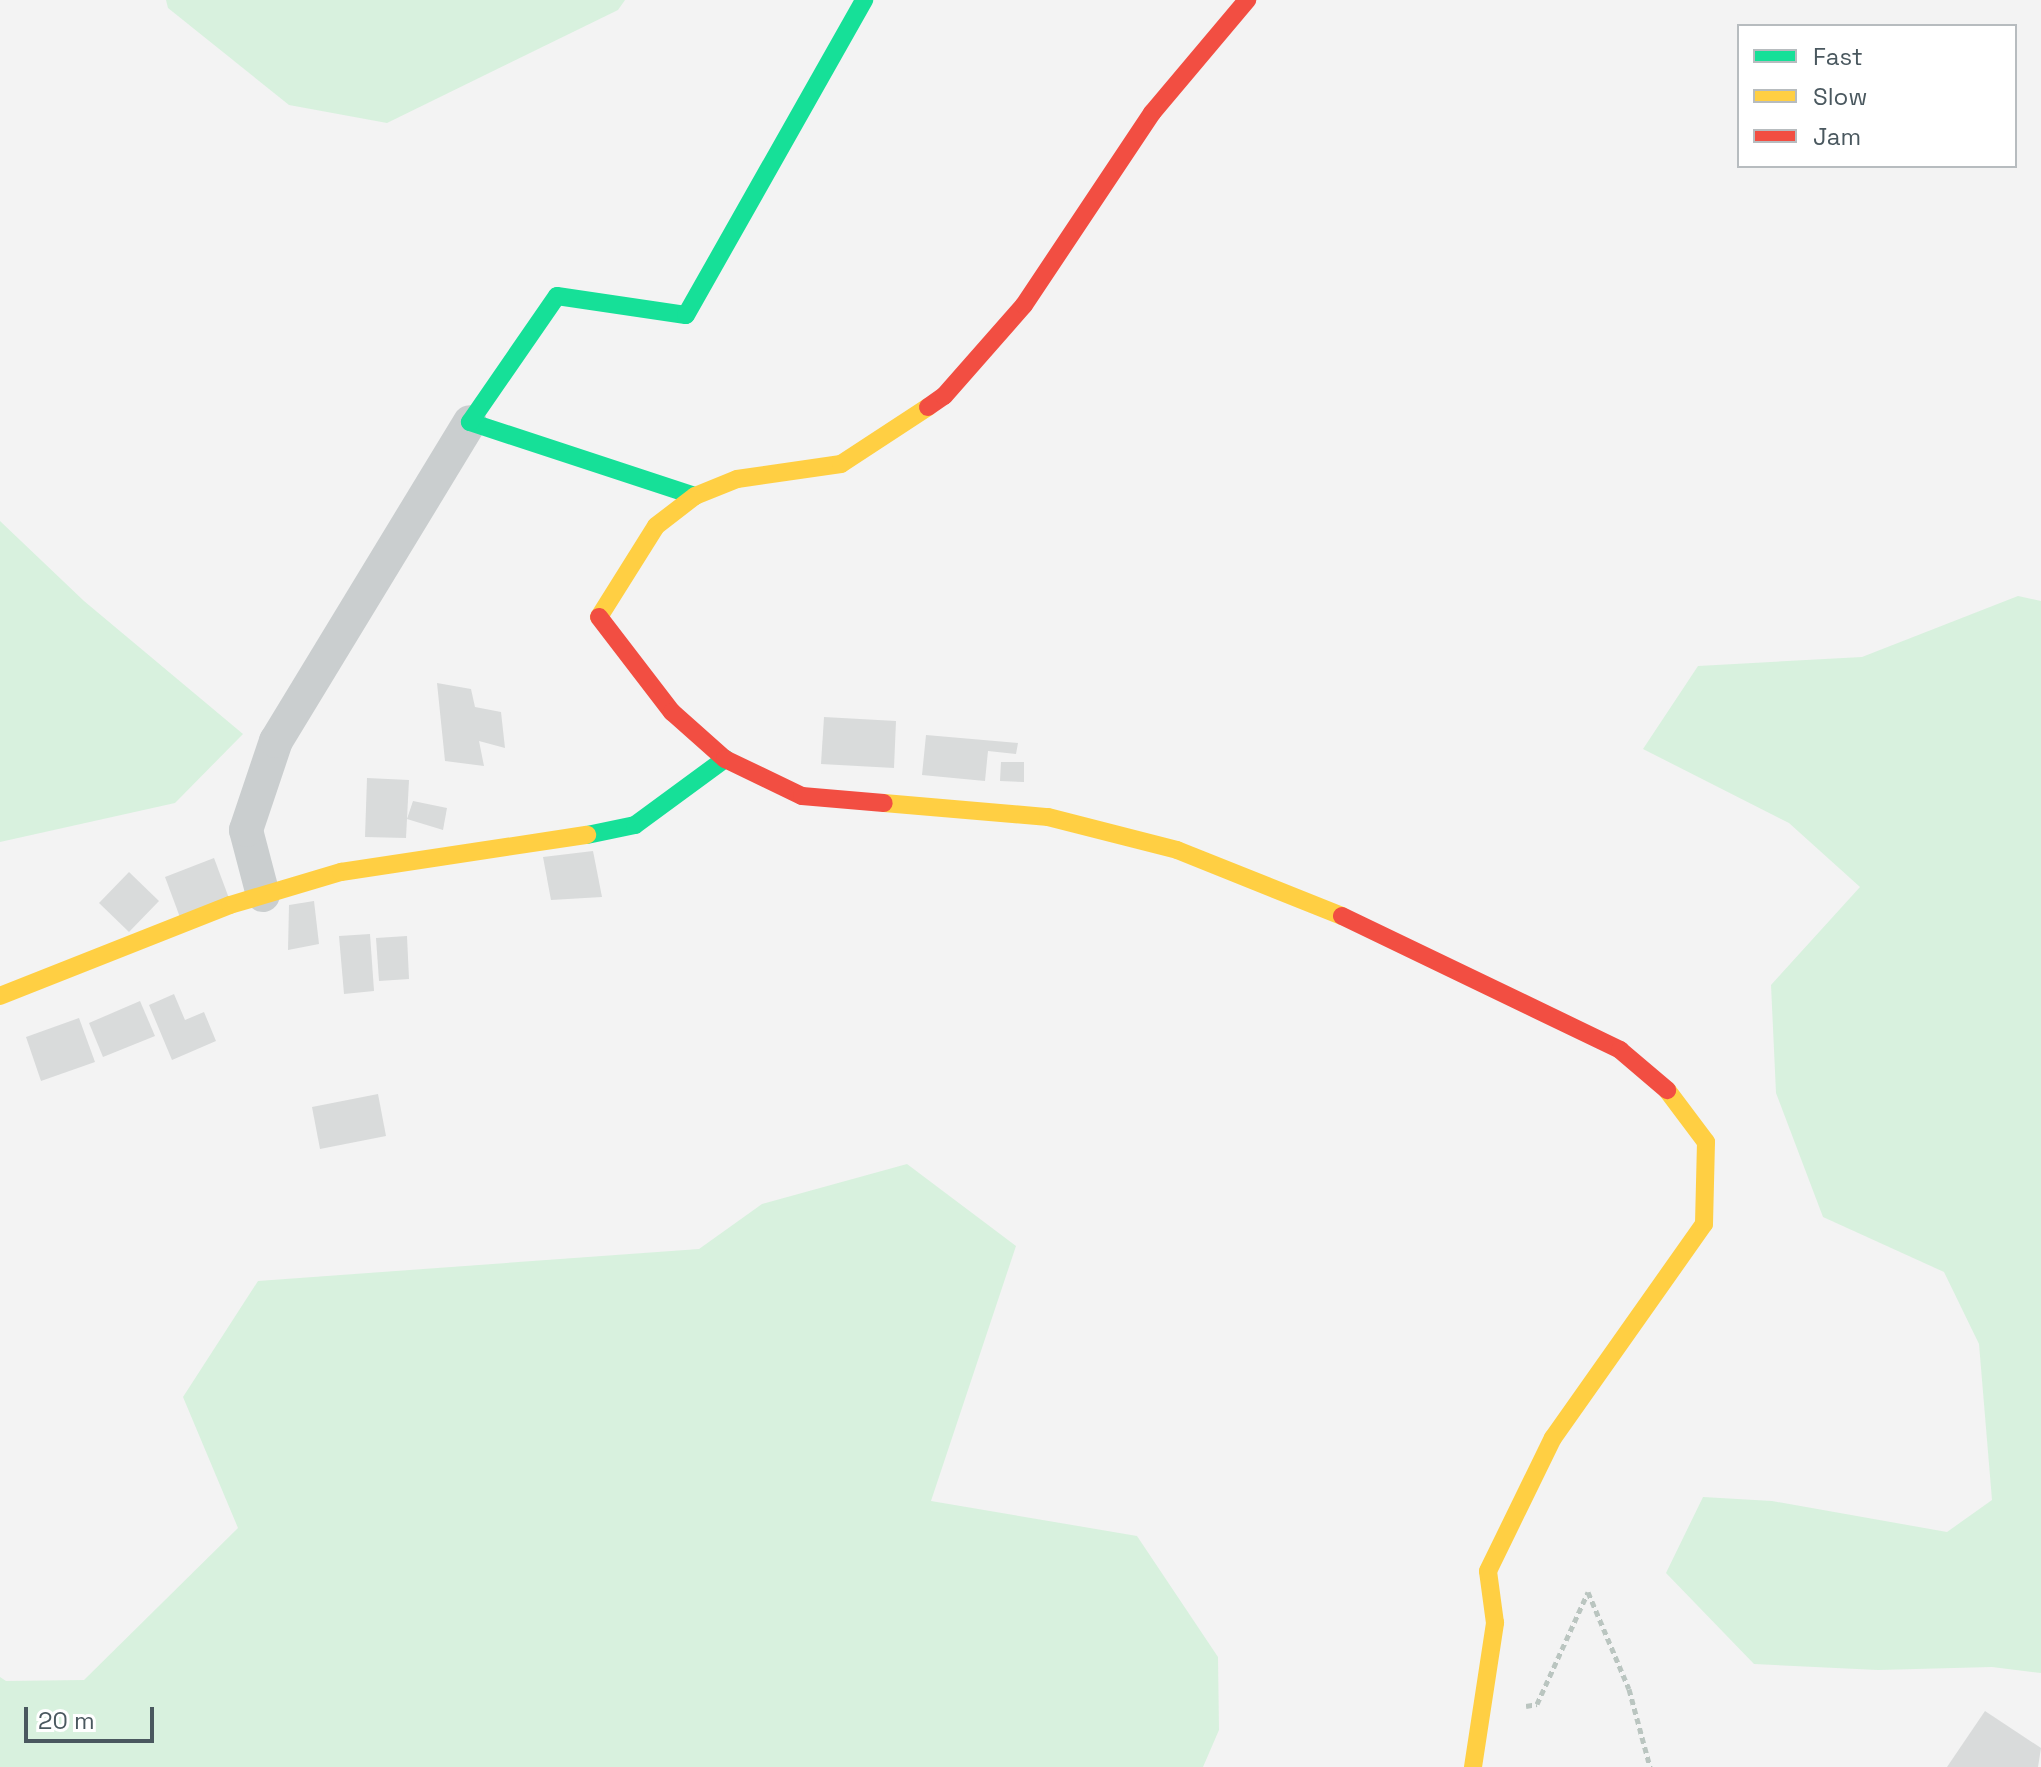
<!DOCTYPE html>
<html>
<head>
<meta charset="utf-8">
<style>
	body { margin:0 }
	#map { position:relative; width:2041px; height:1767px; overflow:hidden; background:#f3f3f3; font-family:"Space Grotesk",sans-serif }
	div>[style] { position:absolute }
	.green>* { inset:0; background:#d8f1de }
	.building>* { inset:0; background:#d9dbdb }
	.path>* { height:5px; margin-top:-2.5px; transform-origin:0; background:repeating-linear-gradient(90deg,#bac5c0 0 6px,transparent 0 10px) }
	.street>* { height:34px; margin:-17px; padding:0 17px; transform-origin:17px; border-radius:17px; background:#cacecf }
	.fast>* { height:18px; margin:-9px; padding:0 9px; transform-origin:9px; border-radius:9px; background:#16e098 }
	.slow>* { height:18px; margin:-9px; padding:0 9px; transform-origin:9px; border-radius:9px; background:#ffcf43 }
	.jam>* { height:18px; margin:-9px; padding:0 9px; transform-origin:9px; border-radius:9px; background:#f24e42 }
	span { translate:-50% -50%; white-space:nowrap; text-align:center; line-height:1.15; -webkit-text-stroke:6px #fff; paint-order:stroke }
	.legend { position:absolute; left:1737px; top:24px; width:280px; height:144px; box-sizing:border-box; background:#fff; border:2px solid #b7bcbf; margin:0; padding:10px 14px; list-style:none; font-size:24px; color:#4a585f }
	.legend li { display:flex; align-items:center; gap:16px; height:40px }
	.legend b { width:40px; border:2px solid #b7bcbf }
	.scale { position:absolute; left:24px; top:1707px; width:130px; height:36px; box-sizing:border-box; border:4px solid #4a585f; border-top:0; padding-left:10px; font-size:24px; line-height:28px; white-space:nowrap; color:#4a585f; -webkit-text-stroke:6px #fff; paint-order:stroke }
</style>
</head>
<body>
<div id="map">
	<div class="green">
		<div style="clip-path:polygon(166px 0,625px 0,618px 10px,387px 123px,289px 105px,168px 8px)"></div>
		<div style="clip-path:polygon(0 521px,84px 601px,243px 734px,175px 803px,0 842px)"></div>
		<div style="clip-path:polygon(2018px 596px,2041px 601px,2041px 1673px,1992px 1667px,1878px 1670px,1754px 1664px,1666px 1573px,1703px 1497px,1772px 1501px,1947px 1532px,1992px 1500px,1979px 1344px,1944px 1272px,1823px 1217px,1776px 1093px,1771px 985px,1860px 887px,1789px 823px,1643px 749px,1698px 666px,1862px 657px)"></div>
		<div style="clip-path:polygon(907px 1164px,1016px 1246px,931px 1501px,1137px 1536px,1218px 1657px,1219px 1730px,1203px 1767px,0 1767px,0 1677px,6px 1681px,84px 1680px,238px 1528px,183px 1397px,258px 1281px,699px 1249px,762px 1204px)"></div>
	</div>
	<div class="building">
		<div style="clip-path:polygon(437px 683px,471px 689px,475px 707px,501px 712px,505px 748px,479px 741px,484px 766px,445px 761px)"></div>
		<div style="clip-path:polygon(824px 717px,896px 721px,894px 768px,821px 764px)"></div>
		<div style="clip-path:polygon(926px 735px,1018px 743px,1016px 754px,988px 751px,985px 781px,922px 775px)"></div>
		<div style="clip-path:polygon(1001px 762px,1024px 762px,1024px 782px,1000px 781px)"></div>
		<div style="clip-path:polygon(367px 778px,409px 780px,406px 838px,365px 837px)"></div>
		<div style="clip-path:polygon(413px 801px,447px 808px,443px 830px,407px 819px)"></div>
		<div style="clip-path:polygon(593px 851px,602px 897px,551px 900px,543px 857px)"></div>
		<div style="clip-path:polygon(214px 858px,230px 901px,181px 920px,165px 877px)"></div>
		<div style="clip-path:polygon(129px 872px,159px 901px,129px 932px,99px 903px)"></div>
		<div style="clip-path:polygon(314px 901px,319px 944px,288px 950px,289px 905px)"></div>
		<div style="clip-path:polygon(370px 934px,374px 991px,344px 994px,339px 936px)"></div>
		<div style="clip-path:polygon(407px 936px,409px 979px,379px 981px,376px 938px)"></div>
		<div style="clip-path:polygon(174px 994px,185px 1020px,204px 1012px,216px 1041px,172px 1060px,149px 1005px)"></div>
		<div style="clip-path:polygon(140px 1001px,155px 1036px,103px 1057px,89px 1023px)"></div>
		<div style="clip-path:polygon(79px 1018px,95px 1062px,41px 1081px,26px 1037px)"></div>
		<div style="clip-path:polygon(378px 1094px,386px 1136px,320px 1149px,312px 1107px)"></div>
		<div style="clip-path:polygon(1985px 1711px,2041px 1748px,2038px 1767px,1947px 1767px)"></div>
	</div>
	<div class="path">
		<div style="left:1526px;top:1706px;width:11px;rotate:-10deg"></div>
		<div style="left:1537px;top:1704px;width:123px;rotate:-65.5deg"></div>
		<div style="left:1588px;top:1592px;width:105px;rotate:67.1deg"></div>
		<div style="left:1629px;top:1689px;width:81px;rotate:74.9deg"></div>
	</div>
	<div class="street">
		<div style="left:263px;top:895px;width:67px;rotate:-104.7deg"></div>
		<div style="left:246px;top:830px;width:94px;rotate:-71.4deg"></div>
		<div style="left:276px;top:741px;width:373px;rotate:-58.7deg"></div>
	</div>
	<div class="fast">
		<div style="left:695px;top:496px;width:237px;rotate:-161.8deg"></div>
		<div style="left:470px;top:422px;width:153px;rotate:-55.4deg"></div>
		<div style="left:557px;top:296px;width:130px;rotate:8.4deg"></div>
		<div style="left:686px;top:315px;width:362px;rotate:-60.5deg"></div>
		<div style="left:587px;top:835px;width:49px;rotate:-11.8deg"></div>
		<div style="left:635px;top:825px;width:112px;rotate:-36.3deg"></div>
	</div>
	<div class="slow">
		<div style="left:599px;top:617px;width:107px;rotate:-57.9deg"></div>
		<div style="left:656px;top:526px;width:49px;rotate:-37.6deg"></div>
		<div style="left:695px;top:496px;width:45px;rotate:-22deg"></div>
		<div style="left:737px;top:479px;width:105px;rotate:-8.2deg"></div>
		<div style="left:841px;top:464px;width:104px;rotate:-33.2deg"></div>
		<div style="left:884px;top:803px;width:165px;rotate:4.9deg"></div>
		<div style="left:1048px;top:817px;width:133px;rotate:14.3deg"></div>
		<div style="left:1177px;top:850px;width:178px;rotate:21.8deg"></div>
		<div style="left:0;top:996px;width:247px;rotate:-21.6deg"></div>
		<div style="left:230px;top:905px;width:116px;rotate:-16.6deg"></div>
		<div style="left:341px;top:872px;width:249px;rotate:-8.6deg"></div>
		<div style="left:1473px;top:1767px;width:146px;rotate:-81.3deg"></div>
		<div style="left:1495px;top:1623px;width:52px;rotate:-97.7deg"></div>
		<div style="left:1488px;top:1571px;width:148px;rotate:-64deg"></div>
		<div style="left:1553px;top:1438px;width:262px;rotate:-54.8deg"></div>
		<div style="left:1704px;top:1224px;width:82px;rotate:-88.6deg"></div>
		<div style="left:1706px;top:1142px;width:65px;rotate:-126.9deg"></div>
	</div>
	<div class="jam">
		<div style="left:928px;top:407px;width:19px;rotate:-35deg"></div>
		<div style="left:944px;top:396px;width:121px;rotate:-48.7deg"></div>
		<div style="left:1024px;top:305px;width:231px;rotate:-56.3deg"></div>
		<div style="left:1152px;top:113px;width:148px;rotate:-49.9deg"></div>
		<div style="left:599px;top:617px;width:120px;rotate:52.5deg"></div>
		<div style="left:672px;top:712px;width:71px;rotate:41.6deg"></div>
		<div style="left:725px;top:759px;width:85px;rotate:25.7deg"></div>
		<div style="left:802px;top:796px;width:82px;rotate:4.9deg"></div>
		<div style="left:1342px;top:916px;width:309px;rotate:25.7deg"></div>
		<div style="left:1620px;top:1050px;width:62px;rotate:40.4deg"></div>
	</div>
	<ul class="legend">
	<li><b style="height:10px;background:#16e098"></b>Fast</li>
	<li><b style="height:10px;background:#ffcf43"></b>Slow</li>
	<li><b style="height:10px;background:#f24e42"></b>Jam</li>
	</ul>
	<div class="scale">20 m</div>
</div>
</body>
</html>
